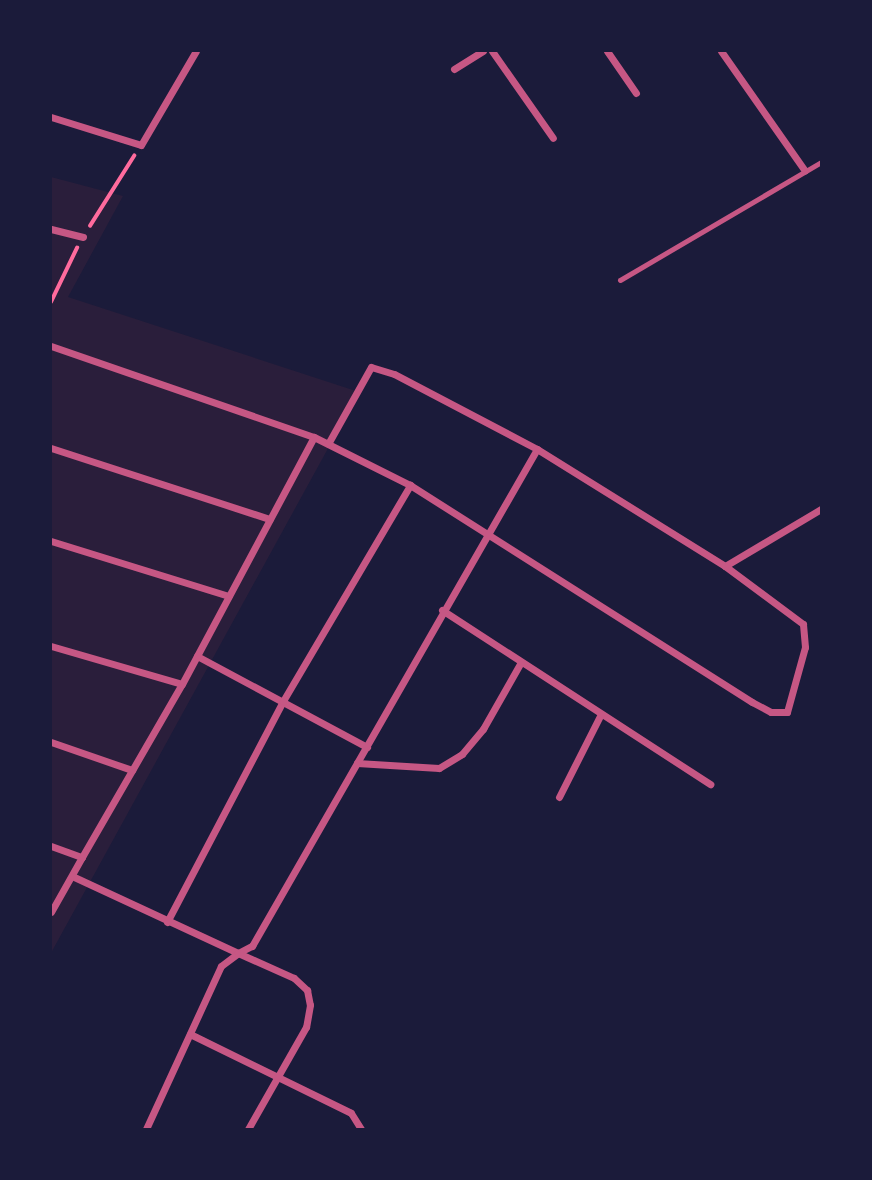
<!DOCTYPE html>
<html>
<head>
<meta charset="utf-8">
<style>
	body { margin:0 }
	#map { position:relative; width:872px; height:1180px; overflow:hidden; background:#1b1b3a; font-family:Inter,sans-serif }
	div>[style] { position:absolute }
	.green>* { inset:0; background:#2a1e3b }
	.path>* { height:3.5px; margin:-1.75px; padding:0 1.75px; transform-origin:1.75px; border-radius:1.75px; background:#ff6b9d }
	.service>* { height:5px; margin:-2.5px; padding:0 2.5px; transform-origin:2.5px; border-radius:2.5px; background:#c65784 }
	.minor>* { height:7px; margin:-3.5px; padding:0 3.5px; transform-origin:3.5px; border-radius:3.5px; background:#c65784 }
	span { translate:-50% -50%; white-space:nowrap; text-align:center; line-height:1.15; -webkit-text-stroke:5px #1b1b3a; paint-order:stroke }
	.frame { position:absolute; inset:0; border:52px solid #1b1b3a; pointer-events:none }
</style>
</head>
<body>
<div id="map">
	<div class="green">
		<div style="clip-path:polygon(51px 177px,123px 196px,68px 297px,359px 392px,51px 953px)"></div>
	</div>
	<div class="path">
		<div style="left:90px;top:226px;width:83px;rotate:-57.8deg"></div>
		<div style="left:51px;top:302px;width:60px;rotate:-64.3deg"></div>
	</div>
	<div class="service">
		<div style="left:620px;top:280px;width:233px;rotate:-30.4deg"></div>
	</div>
	<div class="minor">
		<div style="left:492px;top:51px;width:106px;rotate:55deg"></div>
		<div style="left:607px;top:51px;width:51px;rotate:55.4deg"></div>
		<div style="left:721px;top:51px;width:146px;rotate:55deg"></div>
		<div style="left:454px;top:69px;width:34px;rotate:-32deg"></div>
		<div style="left:51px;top:117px;width:94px;rotate:17.3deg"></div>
		<div style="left:141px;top:145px;width:109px;rotate:-59.7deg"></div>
		<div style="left:51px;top:229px;width:33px;rotate:14deg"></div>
		<div style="left:51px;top:346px;width:278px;rotate:19.1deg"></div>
		<div style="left:51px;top:448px;width:230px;rotate:18deg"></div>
		<div style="left:51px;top:541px;width:186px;rotate:17.2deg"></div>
		<div style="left:725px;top:566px;width:112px;rotate:-30.7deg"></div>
		<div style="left:442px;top:610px;width:320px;rotate:33deg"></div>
		<div style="left:51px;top:646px;width:136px;rotate:16.2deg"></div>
		<div style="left:197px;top:656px;width:193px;rotate:28.2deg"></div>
		<div style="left:51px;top:742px;width:86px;rotate:19.1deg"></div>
		<div style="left:357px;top:763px;width:82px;rotate:3.5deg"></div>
		<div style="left:439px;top:768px;width:27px;rotate:-31deg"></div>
		<div style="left:462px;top:754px;width:33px;rotate:-50deg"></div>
		<div style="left:483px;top:729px;width:77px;rotate:-60.4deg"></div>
		<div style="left:559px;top:797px;width:93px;rotate:-63.2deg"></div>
		<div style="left:51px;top:846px;width:33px;rotate:20deg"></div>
		<div style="left:82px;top:857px;width:63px;rotate:119.4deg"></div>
		<div style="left:82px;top:857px;width:200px;rotate:-60deg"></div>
		<div style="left:182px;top:684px;width:280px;rotate:-61.9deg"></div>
		<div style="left:314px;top:437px;width:107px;rotate:26.6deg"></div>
		<div style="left:410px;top:485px;width:405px;rotate:32.4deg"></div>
		<div style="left:752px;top:702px;width:21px;rotate:28deg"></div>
		<div style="left:771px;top:712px;width:16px"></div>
		<div style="left:787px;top:712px;width:67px;rotate:-74.5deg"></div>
		<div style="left:805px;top:647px;width:23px;rotate:-95deg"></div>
		<div style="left:803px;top:624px;width:97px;rotate:-143.4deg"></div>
		<div style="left:725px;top:566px;width:221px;rotate:-148.1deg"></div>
		<div style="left:537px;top:449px;width:161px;rotate:-152.3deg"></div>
		<div style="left:394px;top:374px;width:24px;rotate:-163deg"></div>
		<div style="left:371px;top:367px;width:88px;rotate:119.2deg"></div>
		<div style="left:72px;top:876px;width:183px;rotate:24.9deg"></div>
		<div style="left:238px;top:953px;width:16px;rotate:-27deg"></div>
		<div style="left:252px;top:946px;width:573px;rotate:-60.17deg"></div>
		<div style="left:167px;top:922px;width:250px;rotate:-62.3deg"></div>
		<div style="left:283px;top:701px;width:251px;rotate:-59.5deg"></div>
		<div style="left:190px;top:1034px;width:179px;rotate:26.1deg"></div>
		<div style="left:351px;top:1113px;width:19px;rotate:58deg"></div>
		<div style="left:146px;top:1129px;width:179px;rotate:-65.3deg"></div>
		<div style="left:221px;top:966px;width:21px;rotate:-37deg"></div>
		<div style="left:238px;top:953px;width:61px;rotate:24.1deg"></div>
		<div style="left:294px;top:978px;width:18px;rotate:43deg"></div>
		<div style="left:307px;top:990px;width:15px;rotate:79deg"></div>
		<div style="left:310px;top:1005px;width:22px;rotate:100deg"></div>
		<div style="left:306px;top:1027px;width:117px;rotate:119.6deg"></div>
	</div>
	<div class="frame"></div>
</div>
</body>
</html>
